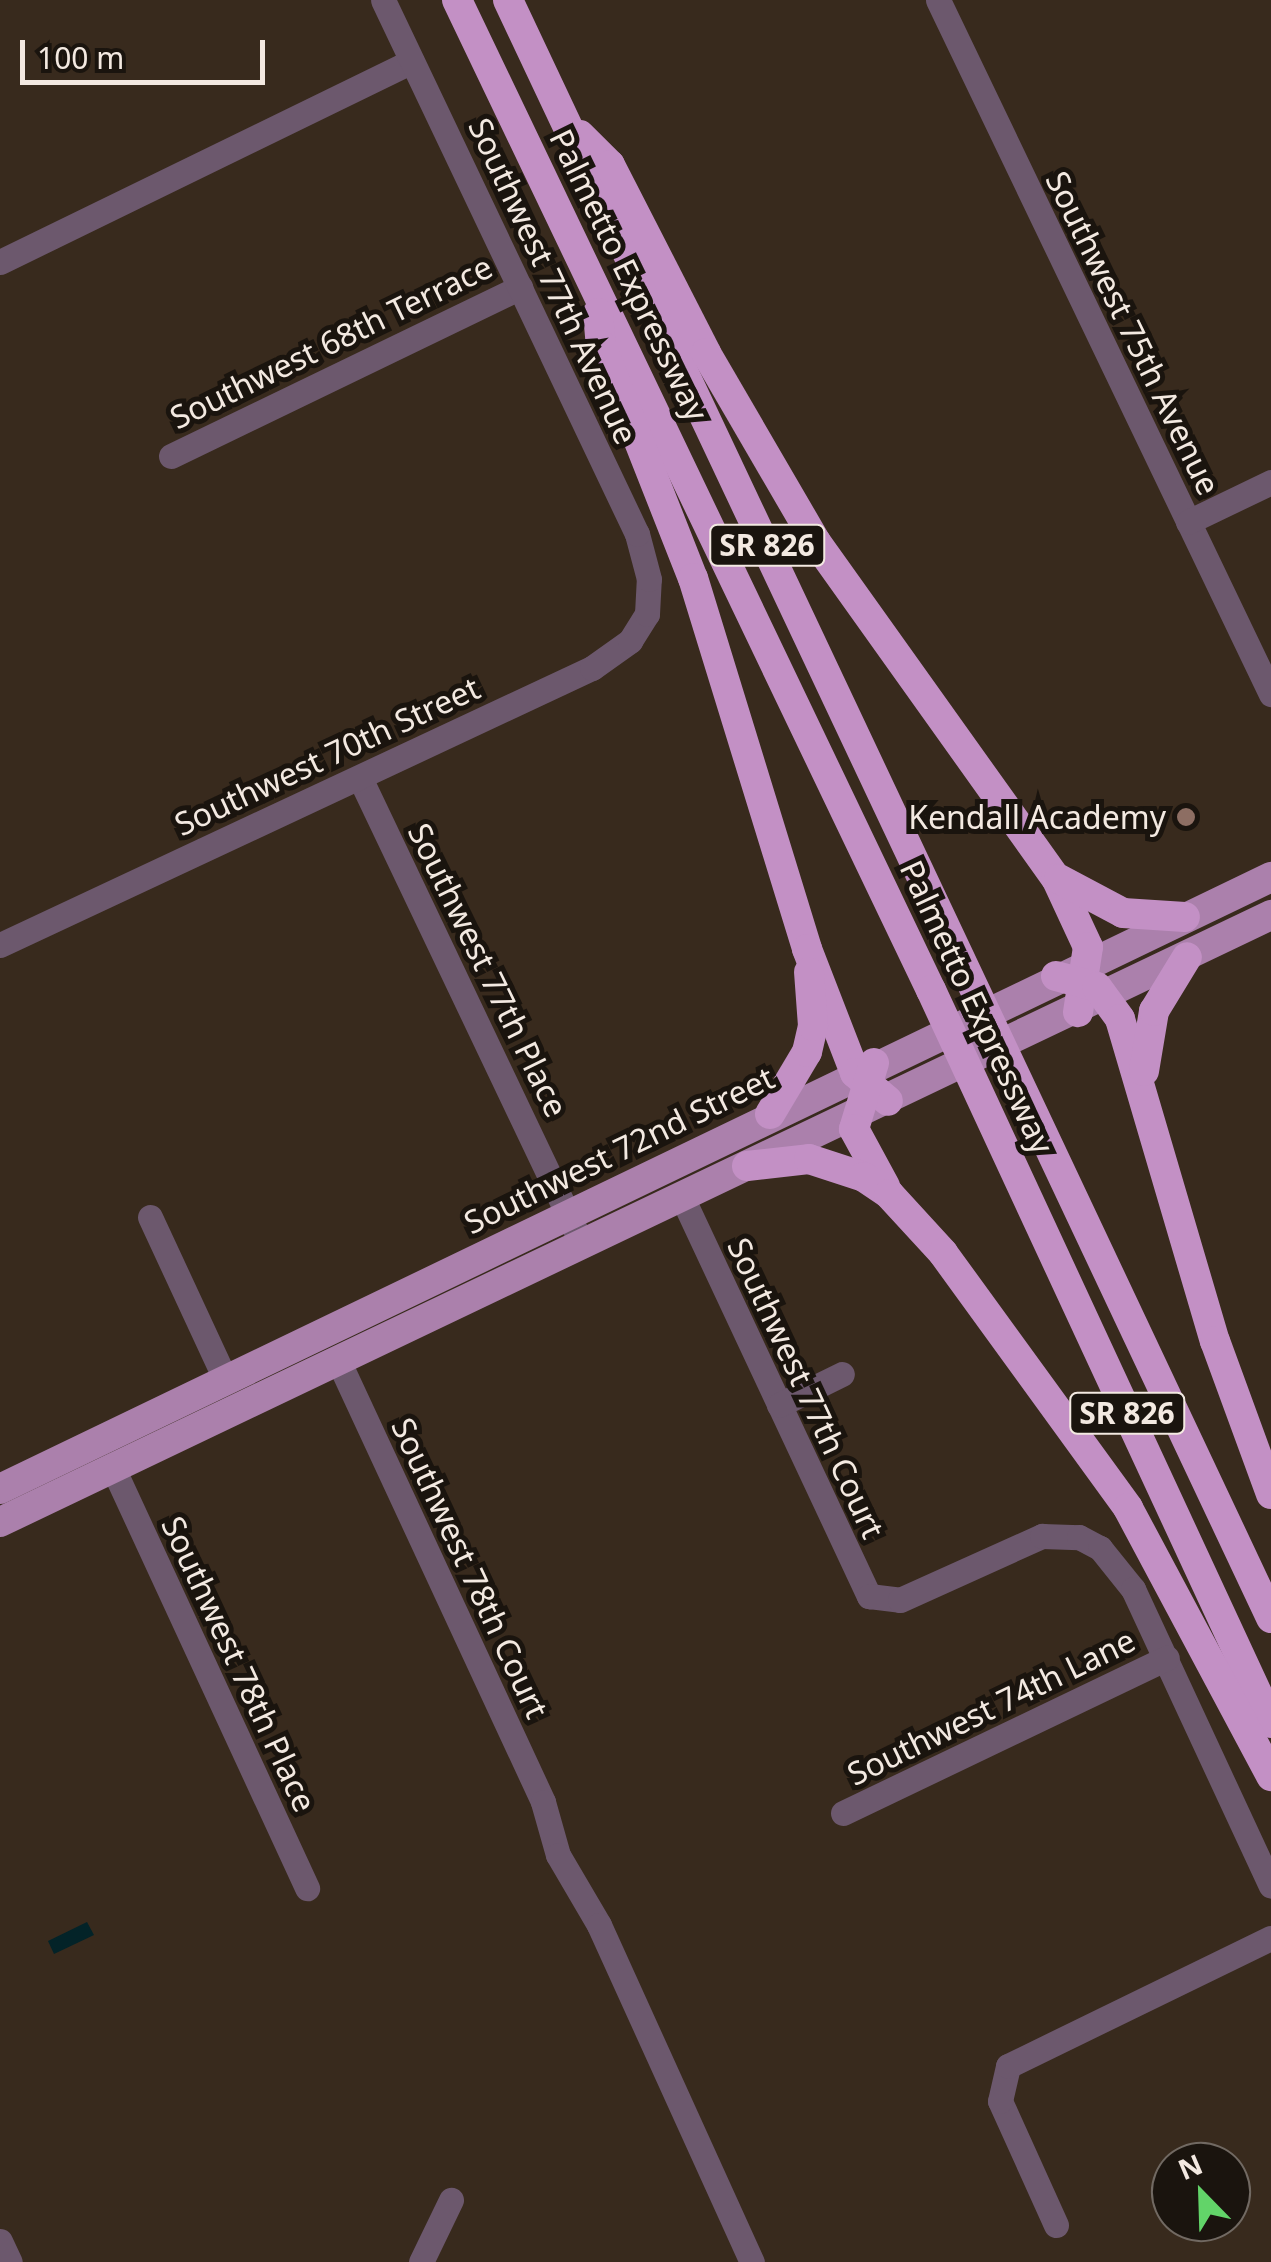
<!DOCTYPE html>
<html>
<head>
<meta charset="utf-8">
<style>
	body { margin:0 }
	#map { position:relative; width:1271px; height:2262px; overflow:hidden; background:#382a1d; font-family:"Noto Sans",sans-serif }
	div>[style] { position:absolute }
	.water>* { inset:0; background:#032328 }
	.minor>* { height:25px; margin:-12.5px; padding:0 12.5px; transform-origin:12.5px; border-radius:12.5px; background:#6c586d }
	.major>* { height:30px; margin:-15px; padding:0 15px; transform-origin:15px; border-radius:15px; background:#ab80ac }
	.highway>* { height:30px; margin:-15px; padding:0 15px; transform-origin:15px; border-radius:15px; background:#c390c5 }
	.dots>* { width:28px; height:28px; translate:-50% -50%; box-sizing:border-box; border:5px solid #1a140e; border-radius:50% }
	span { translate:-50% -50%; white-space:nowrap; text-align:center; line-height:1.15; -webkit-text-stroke:10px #1a140e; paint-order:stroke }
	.shield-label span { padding:2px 8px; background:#1a140e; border:2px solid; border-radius:8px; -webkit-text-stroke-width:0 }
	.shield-label { font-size:30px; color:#f3e9e1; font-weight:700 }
	.street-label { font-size:32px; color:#f3e9e1 }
	.poi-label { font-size:32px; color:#f3e9e1 }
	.right { translate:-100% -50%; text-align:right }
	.north { position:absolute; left:1151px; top:2142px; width:100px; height:100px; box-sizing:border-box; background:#1a140e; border:2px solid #716962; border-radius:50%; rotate:337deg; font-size:28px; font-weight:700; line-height:40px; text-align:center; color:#f3e9e1 }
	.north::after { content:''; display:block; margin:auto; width:35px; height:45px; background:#62d469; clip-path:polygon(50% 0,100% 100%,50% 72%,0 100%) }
	.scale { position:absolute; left:20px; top:40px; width:245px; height:45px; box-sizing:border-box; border:5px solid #f3e9e1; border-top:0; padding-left:12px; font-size:30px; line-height:35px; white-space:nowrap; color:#f3e9e1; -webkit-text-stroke:8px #1a140e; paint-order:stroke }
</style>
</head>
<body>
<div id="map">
	<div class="water">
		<div style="clip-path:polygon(87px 1922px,94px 1935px,54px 1954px,48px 1941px)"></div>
	</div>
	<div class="minor">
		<div style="left:938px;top:0;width:770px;rotate:64.37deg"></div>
		<div style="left:0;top:262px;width:458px;rotate:-26deg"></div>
		<div style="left:171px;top:456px;width:388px;rotate:-25.8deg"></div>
		<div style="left:1188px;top:522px;width:92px;rotate:-25.7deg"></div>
		<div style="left:360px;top:778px;width:516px;rotate:64.53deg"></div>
		<div style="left:0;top:945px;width:654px;rotate:-25.08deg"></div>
		<div style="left:592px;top:668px;width:47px;rotate:-35.4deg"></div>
		<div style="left:630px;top:641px;width:32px;rotate:-58deg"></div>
		<div style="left:647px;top:614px;width:35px;rotate:-87deg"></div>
		<div style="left:649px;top:579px;width:47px;rotate:-104.9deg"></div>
		<div style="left:637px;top:534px;width:591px;rotate:-115.44deg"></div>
		<div style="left:682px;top:1197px;width:441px;rotate:64.9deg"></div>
		<div style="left:869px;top:1596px;width:31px;rotate:7deg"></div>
		<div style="left:900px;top:1600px;width:156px;rotate:-24.3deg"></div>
		<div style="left:1042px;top:1536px;width:37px;rotate:2deg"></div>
		<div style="left:1079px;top:1537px;width:24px;rotate:28deg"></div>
		<div style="left:1100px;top:1548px;width:53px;rotate:51.2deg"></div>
		<div style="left:1133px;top:1589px;width:327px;rotate:65.1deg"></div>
		<div style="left:150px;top:1217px;width:181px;rotate:65.1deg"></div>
		<div style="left:338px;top:1360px;width:487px;rotate:65.1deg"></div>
		<div style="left:543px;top:1802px;width:55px;rotate:74.2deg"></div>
		<div style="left:558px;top:1855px;width:81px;rotate:59.6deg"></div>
		<div style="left:599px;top:1925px;width:370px;rotate:65.6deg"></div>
		<div style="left:779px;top:1405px;width:70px;rotate:-26.2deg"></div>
		<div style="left:113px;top:1468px;width:463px;rotate:65.2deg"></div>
		<div style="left:843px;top:1813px;width:359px;rotate:-25.6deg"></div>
		<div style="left:1056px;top:2225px;width:136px;rotate:-114.3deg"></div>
		<div style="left:1000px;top:2101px;width:36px;rotate:-77deg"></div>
		<div style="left:1008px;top:2066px;width:292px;rotate:-26deg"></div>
		<div style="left:0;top:2241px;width:23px;rotate:65deg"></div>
		<div style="left:421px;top:2262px;width:69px;rotate:-64.2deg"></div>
	</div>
	<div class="major">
		<div style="left:0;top:1489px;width:1411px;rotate:-25.71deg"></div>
		<div style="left:0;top:1522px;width:1409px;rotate:-25.53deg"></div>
	</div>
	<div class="highway">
		<div style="left:457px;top:0;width:1098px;rotate:64.42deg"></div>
		<div style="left:931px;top:990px;width:808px;rotate:65.12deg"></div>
		<div style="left:508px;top:0;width:1789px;rotate:64.75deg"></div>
		<div style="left:580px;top:135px;width:42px;rotate:45deg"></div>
		<div style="left:610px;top:165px;width:211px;rotate:62.9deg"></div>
		<div style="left:706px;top:353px;width:219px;rotate:59.8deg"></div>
		<div style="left:816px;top:542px;width:413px;rotate:54.5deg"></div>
		<div style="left:1056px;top:878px;width:76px;rotate:65.1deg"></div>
		<div style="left:1088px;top:947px;width:66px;rotate:98.7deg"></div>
		<div style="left:598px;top:313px;width:32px;rotate:85deg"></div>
		<div style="left:601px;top:345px;width:251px;rotate:68.5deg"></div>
		<div style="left:693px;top:578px;width:388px;rotate:72.9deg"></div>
		<div style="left:807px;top:949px;width:133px;rotate:68.8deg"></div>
		<div style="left:855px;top:1073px;width:43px;rotate:40.3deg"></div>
		<div style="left:1059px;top:879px;width:72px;rotate:28deg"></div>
		<div style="left:1123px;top:913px;width:62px;rotate:3.7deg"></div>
		<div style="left:1056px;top:976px;width:42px;rotate:15deg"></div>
		<div style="left:1097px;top:987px;width:39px;rotate:54deg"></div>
		<div style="left:1120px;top:1019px;width:336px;rotate:73.6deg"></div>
		<div style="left:1215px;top:1341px;width:163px;rotate:69.9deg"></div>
		<div style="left:874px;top:1063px;width:69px;rotate:106.9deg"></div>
		<div style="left:854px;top:1129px;width:65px;rotate:61.5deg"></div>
		<div style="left:1144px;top:1071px;width:61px;rotate:-80.5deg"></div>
		<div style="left:1154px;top:1011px;width:63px;rotate:-58.6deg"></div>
		<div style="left:770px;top:1114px;width:72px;rotate:-59.2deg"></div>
		<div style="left:807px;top:1052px;width:27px;rotate:-77deg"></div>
		<div style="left:813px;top:1026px;width:54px;rotate:-94.2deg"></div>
		<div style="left:747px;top:1166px;width:62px;rotate:-6.4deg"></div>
		<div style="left:809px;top:1159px;width:58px;rotate:18.1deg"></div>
		<div style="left:864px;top:1177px;width:30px;rotate:34deg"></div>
		<div style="left:889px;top:1194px;width:80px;rotate:47.5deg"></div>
		<div style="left:943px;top:1253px;width:315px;rotate:54deg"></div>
		<div style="left:1128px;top:1508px;width:304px;rotate:61.9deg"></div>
	</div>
	<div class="dots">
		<div style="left:1186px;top:817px;background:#8d6e63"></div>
	</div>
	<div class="shield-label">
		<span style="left:767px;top:545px">SR 826</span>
		<span style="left:1127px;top:1413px">SR 826</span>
	</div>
	<div class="street-label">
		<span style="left:629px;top:275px;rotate:64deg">Palmetto Expressway</span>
		<span style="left:553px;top:281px;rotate:65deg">Southwest 77th Avenue</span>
		<span style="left:1133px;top:333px;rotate:64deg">Southwest 75th Avenue</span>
		<span style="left:331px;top:342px;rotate:-26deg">Southwest 68th Terrace</span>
		<span style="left:327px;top:756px;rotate:-25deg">Southwest 70th Street</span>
		<span style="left:488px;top:970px;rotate:64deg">Southwest 77th Place</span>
		<span style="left:977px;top:1007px;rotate:65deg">Palmetto Expressway</span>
		<span style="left:619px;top:1150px;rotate:-26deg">Southwest 72nd Street</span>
		<span style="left:806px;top:1388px;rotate:65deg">Southwest 77th Court</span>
		<span style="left:470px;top:1568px;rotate:65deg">Southwest 78th Court</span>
		<span style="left:239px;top:1664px;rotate:65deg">Southwest 78th Place</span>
		<span style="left:991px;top:1707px;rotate:-26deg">Southwest 74th Lane</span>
	</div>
	<div class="poi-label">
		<span class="right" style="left:1166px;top:817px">Kendall Academy</span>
	</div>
	<div class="north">N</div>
	<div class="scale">100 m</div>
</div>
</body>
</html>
